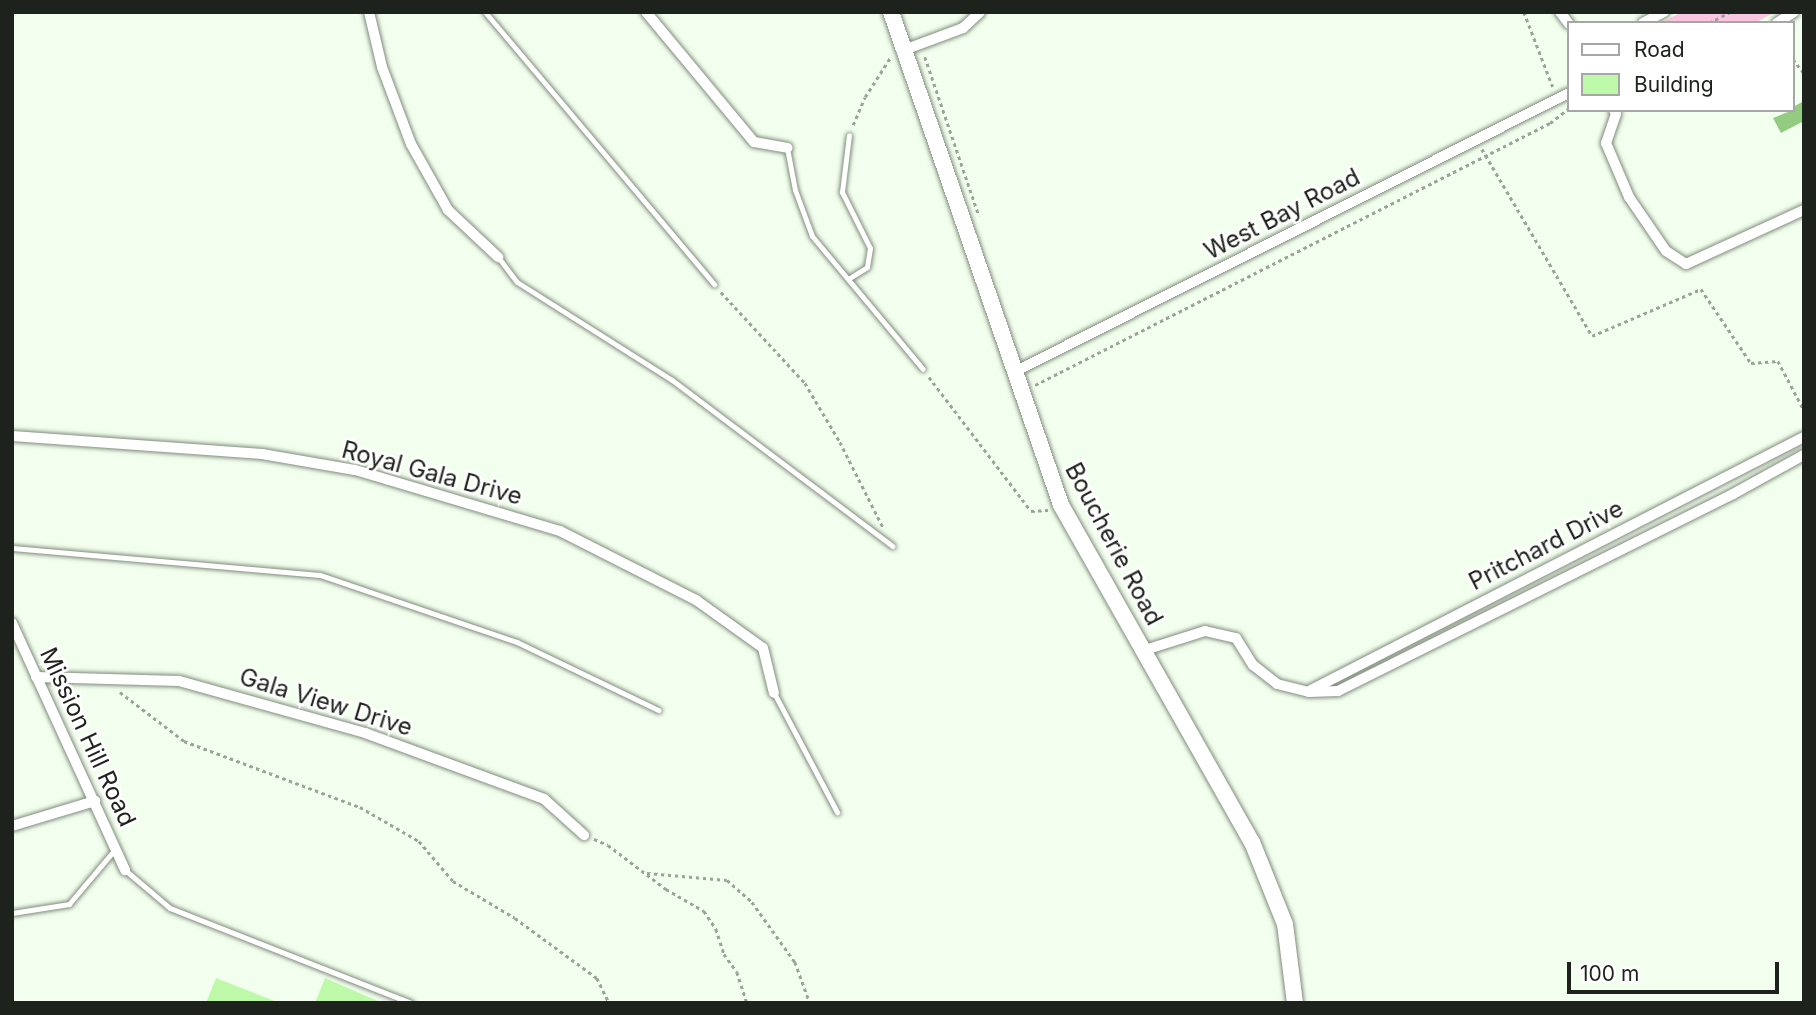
<!DOCTYPE html>
<html>
<head>
<meta charset="utf-8">
<style>
	body { margin:0 }
	#map { position:relative; width:1816px; height:1015px; overflow:hidden; background:#f2ffee; font-family:Inter,sans-serif }
	div>[style] { position:absolute }
	.green>* { inset:0; background:#fac5e1 }
	.water>* { inset:0; background:#93cc80 }
	.building>* { inset:0; background:#bef9aa }
	.path>* { height:2.5px; margin-top:-1.25px; transform-origin:0; background:repeating-linear-gradient(90deg,#9ba498 0 3.5px,transparent 0 7px) }
	.roads { filter:drop-shadow(0 0 2px #818c7d) drop-shadow(0 0 2px #818c7d) }
	.service>* { height:5px; margin:-2.5px; padding:0 2.5px; transform-origin:2.5px; border-radius:2.5px; background:#fff }
	.minor>* { height:10px; margin:-5px; padding:0 5px; transform-origin:5px; border-radius:5px; background:#fff }
	.secondary>* { height:16px; margin:-8px; padding:0 8px; transform-origin:8px; border-radius:8px; background:#fff }
	span { translate:-50% -50%; white-space:nowrap; text-align:center; line-height:1.15; -webkit-text-stroke:5px #fff; paint-order:stroke }
	.street-label { font-size:24px; color:#1e221c }
	.frame { position:absolute; inset:0; border:14px solid #1e221c; pointer-events:none }
	.legend { position:absolute; left:1567px; top:21px; width:228px; height:91px; box-sizing:border-box; background:#fff; border:2px solid #a5a7a4; margin:0; padding:9px 12px; list-style:none; font-size:21px; color:#1e221c }
	.legend li { display:flex; align-items:center; gap:14px; height:35px }
	.legend b { width:35px; border:2px solid #a5a7a4 }
	.scale { position:absolute; left:1567px; top:962px; width:212px; height:32px; box-sizing:border-box; border:4px solid #1e221c; border-top:0; padding-left:9px; font-size:21px; line-height:24px; white-space:nowrap; color:#1e221c; -webkit-text-stroke:5px #fff; paint-order:stroke }
</style>
</head>
<body>
<div id="map">
	<div class="green">
		<div style="clip-path:polygon(1682px 12px,1775px 12px,1755px 23px,1661px 23px)"></div>
	</div>
	<div class="water">
		<div style="clip-path:polygon(1804px 101px,1804px 121px,1781px 133px,1773px 118px,1793px 110px,1793px 107px)"></div>
	</div>
	<div class="building">
		<div style="clip-path:polygon(216px 978px,277px 1002px,277px 1003px,206px 1003px)"></div>
		<div style="clip-path:polygon(325px 978px,382px 1003px,315px 1003px)"></div>
	</div>
	<div class="path">
		<div style="left:1524px;top:12px;width:80px;rotate:68.9deg"></div>
		<div style="left:1709px;top:23px;width:24px;rotate:-28deg"></div>
		<div style="left:925px;top:57px;width:168px;rotate:71.2deg"></div>
		<div style="left:1793px;top:59px;width:18px;rotate:52deg"></div>
		<div style="left:853px;top:125px;width:30px;rotate:-67deg"></div>
		<div style="left:865px;top:97px;width:46px;rotate:-57.3deg"></div>
		<div style="left:1482px;top:149px;width:217px;rotate:59.5deg"></div>
		<div style="left:1592px;top:336px;width:119px;rotate:-23.3deg"></div>
		<div style="left:1701px;top:289px;width:89px;rotate:56deg"></div>
		<div style="left:1751px;top:363px;width:27px;rotate:-4deg"></div>
		<div style="left:1778px;top:361px;width:55px;rotate:62deg"></div>
		<div style="left:721px;top:292px;width:124px;rotate:47.3deg"></div>
		<div style="left:805px;top:383px;width:69px;rotate:59.3deg"></div>
		<div style="left:840px;top:442px;width:95px;rotate:63.2deg"></div>
		<div style="left:929px;top:377px;width:168px;rotate:52.7deg"></div>
		<div style="left:1031px;top:511px;width:17px;rotate:-3deg"></div>
		<div style="left:1035px;top:385px;width:578px;rotate:-26.96deg"></div>
		<div style="left:1550px;top:123px;width:24px;rotate:-38deg"></div>
		<div style="left:120px;top:692px;width:81px;rotate:37.4deg"></div>
		<div style="left:184px;top:741px;width:188px;rotate:20.6deg"></div>
		<div style="left:360px;top:807px;width:68px;rotate:30deg"></div>
		<div style="left:419px;top:841px;width:52px;rotate:49.6deg"></div>
		<div style="left:453px;top:881px;width:72px;rotate:30.8deg"></div>
		<div style="left:515px;top:918px;width:102px;rotate:36.2deg"></div>
		<div style="left:597px;top:978px;width:28px;rotate:64deg"></div>
		<div style="left:594px;top:839px;width:15px;rotate:23deg"></div>
		<div style="left:608px;top:845px;width:73px;rotate:37.2deg"></div>
		<div style="left:666px;top:889px;width:44px;rotate:30.1deg"></div>
		<div style="left:704px;top:911px;width:22px;rotate:56deg"></div>
		<div style="left:716px;top:929px;width:26px;rotate:72deg"></div>
		<div style="left:724px;top:954px;width:22px;rotate:54deg"></div>
		<div style="left:737px;top:972px;width:33px;rotate:72deg"></div>
		<div style="left:647px;top:873px;width:80px;rotate:5deg"></div>
		<div style="left:727px;top:880px;width:33px;rotate:41deg"></div>
		<div style="left:752px;top:902px;width:74px;rotate:54.4deg"></div>
		<div style="left:795px;top:962px;width:44px;rotate:69.9deg"></div>
	</div>
	<div class="roads">
		<div class="service">
			<div style="left:485px;top:12px;width:356px;rotate:49.9deg"></div>
			<div style="left:787px;top:148px;width:43px;rotate:79.2deg"></div>
			<div style="left:795px;top:190px;width:49px;rotate:69.7deg"></div>
			<div style="left:812px;top:236px;width:173px;rotate:50.2deg"></div>
			<div style="left:498px;top:257px;width:31px;rotate:53deg"></div>
			<div style="left:517px;top:282px;width:183px;rotate:32.3deg"></div>
			<div style="left:672px;top:380px;width:276px;rotate:37deg"></div>
			<div style="left:848px;top:279px;width:22px;rotate:-32deg"></div>
			<div style="left:867px;top:267px;width:19px;rotate:-81deg"></div>
			<div style="left:870px;top:248px;width:63px;rotate:-116.6deg"></div>
			<div style="left:842px;top:192px;width:57px;rotate:-83deg"></div>
			<div style="left:12px;top:548px;width:309px;rotate:5deg"></div>
			<div style="left:320px;top:575px;width:208px;rotate:18.8deg"></div>
			<div style="left:517px;top:642px;width:157px;rotate:25.7deg"></div>
			<div style="left:774px;top:693px;width:135px;rotate:62.1deg"></div>
			<div style="left:125px;top:870px;width:59px;rotate:40.2deg"></div>
			<div style="left:170px;top:908px;width:259px;rotate:21.5deg"></div>
			<div style="left:12px;top:913px;width:58px;rotate:-9deg"></div>
			<div style="left:69px;top:904px;width:73px;rotate:-50deg"></div>
		</div>
		<div class="minor">
			<div style="left:369px;top:12px;width:57px;rotate:76.7deg"></div>
			<div style="left:382px;top:67px;width:82px;rotate:69.4deg"></div>
			<div style="left:411px;top:144px;width:76px;rotate:60.7deg"></div>
			<div style="left:448px;top:210px;width:69px;rotate:43.2deg"></div>
			<div style="left:646px;top:12px;width:169px;rotate:50.3deg"></div>
			<div style="left:754px;top:142px;width:34px;rotate:10deg"></div>
			<div style="left:1560px;top:12px;width:15px;rotate:53deg"></div>
			<div style="left:1643px;top:23px;width:24px;rotate:-28deg"></div>
			<div style="left:1777px;top:23px;width:20px;rotate:-33deg"></div>
			<div style="left:904px;top:50px;width:63px;rotate:-20.4deg"></div>
			<div style="left:963px;top:28px;width:23px;rotate:-43deg"></div>
			<div style="left:1614px;top:110px;width:4px;rotate:63deg"></div>
			<div style="left:1616px;top:114px;width:31px;rotate:109deg"></div>
			<div style="left:1606px;top:143px;width:59px;rotate:66.9deg"></div>
			<div style="left:1629px;top:197px;width:65px;rotate:55.6deg"></div>
			<div style="left:1666px;top:251px;width:24px;rotate:33deg"></div>
			<div style="left:1686px;top:264px;width:130px;rotate:-24.6deg"></div>
			<div style="left:1014px;top:372px;width:621px;rotate:-26.69deg"></div>
			<div style="left:12px;top:436px;width:251px;rotate:4.1deg"></div>
			<div style="left:262px;top:454px;width:94px;rotate:9.8deg"></div>
			<div style="left:355px;top:470px;width:214px;rotate:16.6deg"></div>
			<div style="left:560px;top:531px;width:153px;rotate:26.9deg"></div>
			<div style="left:696px;top:600px;width:82px;rotate:35.6deg"></div>
			<div style="left:763px;top:648px;width:46px;rotate:76.3deg"></div>
			<div style="left:12px;top:623px;width:272px;rotate:65.4deg"></div>
			<div style="left:1145px;top:650px;width:63px;rotate:-17.6deg"></div>
			<div style="left:1205px;top:631px;width:32px;rotate:13deg"></div>
			<div style="left:1236px;top:638px;width:32px;rotate:58deg"></div>
			<div style="left:1253px;top:665px;width:31px;rotate:38deg"></div>
			<div style="left:1277px;top:684px;width:33px;rotate:14deg"></div>
			<div style="left:1309px;top:692px;width:29px;rotate:-2deg"></div>
			<div style="left:1338px;top:691px;width:441px;rotate:-26.5deg"></div>
			<div style="left:1733px;top:494px;width:81px;rotate:-28.8deg"></div>
			<div style="left:36px;top:677px;width:143px;rotate:1.6deg"></div>
			<div style="left:179px;top:681px;width:193px;rotate:15.6deg"></div>
			<div style="left:365px;top:733px;width:191px;rotate:20.2deg"></div>
			<div style="left:544px;top:799px;width:54px;rotate:42deg"></div>
			<div style="left:1311px;top:690px;width:554px;rotate:-27.17deg"></div>
			<div style="left:12px;top:826px;width:87px;rotate:-16.8deg"></div>
		</div>
		<div class="secondary">
			<div style="left:891px;top:12px;width:521px;rotate:70.97deg"></div>
			<div style="left:1061px;top:505px;width:387px;rotate:60.5deg"></div>
			<div style="left:1252px;top:842px;width:88px;rotate:68.1deg"></div>
			<div style="left:1285px;top:924px;width:80px;rotate:82.8deg"></div>
		</div>
	</div>
	<div class="street-label">
		<span style="left:1282px;top:214px;rotate:-27deg">West Bay Road</span>
		<span style="left:432px;top:473px;rotate:15deg">Royal Gala Drive</span>
		<span style="left:1114px;top:544px;rotate:62deg">Boucherie Road</span>
		<span style="left:1546px;top:545px;rotate:-27deg">Pritchard Drive</span>
		<span style="left:326px;top:702px;rotate:17deg">Gala View Drive</span>
		<span style="left:88px;top:737px;rotate:65deg">Mission Hill Road</span>
	</div>
	<div class="frame"></div>
	<ul class="legend">
	<li><b style="height:9px;background:#fff"></b>Road</li>
	<li><b style="height:19px;background:#bef9aa"></b>Building</li>
	</ul>
	<div class="scale">100 m</div>
</div>
</body>
</html>
